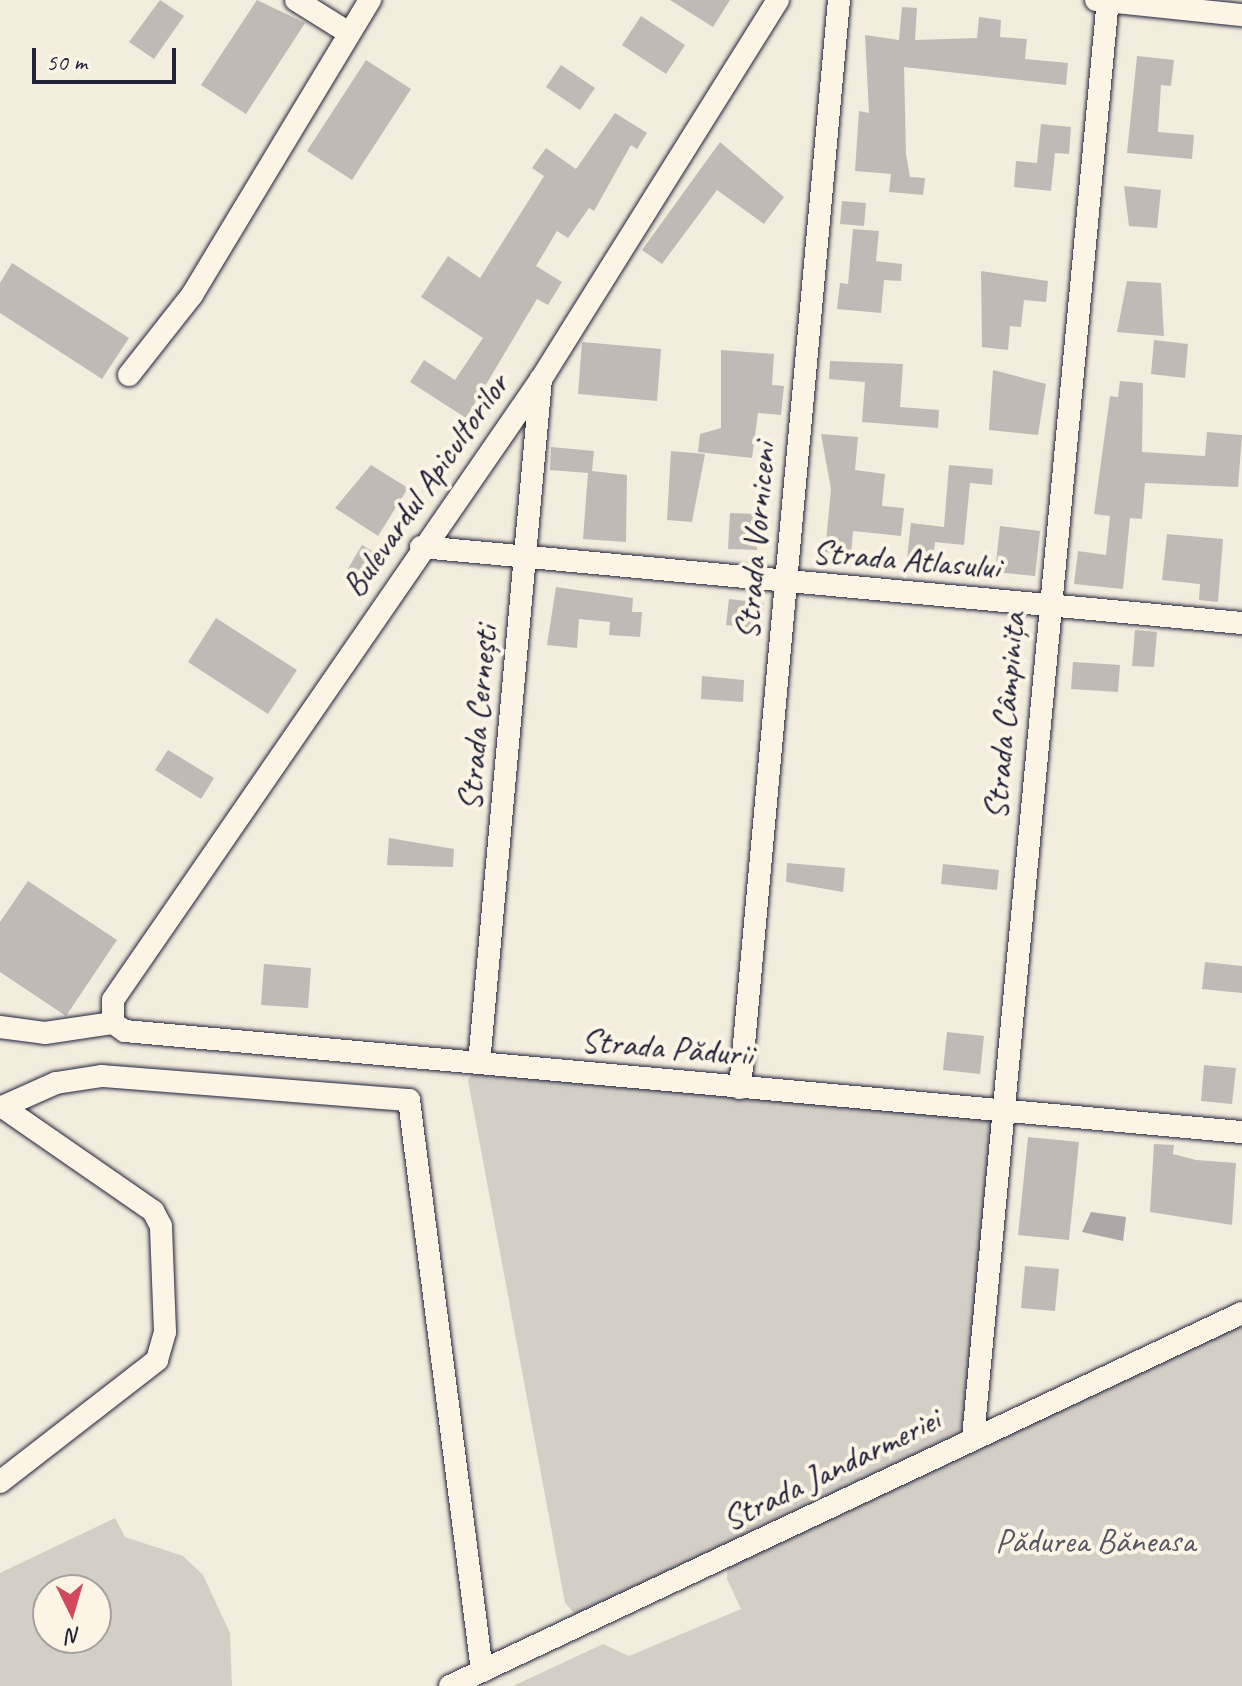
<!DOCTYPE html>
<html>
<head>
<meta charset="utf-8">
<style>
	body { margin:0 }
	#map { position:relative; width:1242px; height:1686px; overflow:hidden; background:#f3edde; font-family:Caveat,sans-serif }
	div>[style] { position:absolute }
	.green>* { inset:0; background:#d4cfc6 }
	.water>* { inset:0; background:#aca7a6 }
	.building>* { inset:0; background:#bfbab6 }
	.roads { filter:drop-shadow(0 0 2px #22223b) drop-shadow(0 0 2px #22223b) }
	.minor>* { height:22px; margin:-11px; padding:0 11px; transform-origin:11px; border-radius:11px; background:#fcf5e5 }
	span { translate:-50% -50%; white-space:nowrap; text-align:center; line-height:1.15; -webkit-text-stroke:8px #fcf5e5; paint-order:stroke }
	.street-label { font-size:34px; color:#22223b }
	.park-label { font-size:34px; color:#575665 }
	.north { position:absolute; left:32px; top:1574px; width:80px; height:80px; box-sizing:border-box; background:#fcf5e5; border:2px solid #a5a1a1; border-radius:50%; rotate:175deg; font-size:22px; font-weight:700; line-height:32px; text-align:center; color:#22223b }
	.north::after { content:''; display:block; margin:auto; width:28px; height:36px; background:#d1495b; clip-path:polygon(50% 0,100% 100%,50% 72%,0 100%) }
	.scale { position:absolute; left:32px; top:48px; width:144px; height:36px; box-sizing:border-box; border:4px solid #22223b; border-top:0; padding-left:10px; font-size:24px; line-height:28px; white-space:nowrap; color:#22223b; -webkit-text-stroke:6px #fcf5e5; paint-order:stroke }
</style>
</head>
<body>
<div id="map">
	<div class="green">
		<div style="clip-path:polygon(479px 1063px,1003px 1111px,973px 1437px,1242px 1313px,1242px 1686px,513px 1686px,603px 1644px,629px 1656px,741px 1609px,727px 1579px,728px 1557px,584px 1624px,565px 1603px,468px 1080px)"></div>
		<div style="clip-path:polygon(evenodd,115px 1518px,125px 1537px,183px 1556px,203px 1575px,230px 1633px,232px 1686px,0 1686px,0 1573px,115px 1518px,48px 1590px,96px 1590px,96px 1638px,48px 1638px,48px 1590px)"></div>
	</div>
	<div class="water">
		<div style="clip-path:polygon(1091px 1212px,1126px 1217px,1123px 1241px,1082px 1232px)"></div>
	</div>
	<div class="building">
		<div style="clip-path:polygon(160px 0,184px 16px,154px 59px,129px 42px)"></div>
		<div style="clip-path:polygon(257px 0,305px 23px,246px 114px,201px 85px)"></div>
		<div style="clip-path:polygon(670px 0,730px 0,713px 27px)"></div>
		<div style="clip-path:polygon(902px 7px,917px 8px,915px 40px,977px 38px,979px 17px,1001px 20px,1000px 37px,1027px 39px,1025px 59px,1068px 63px,1066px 85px,904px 67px,906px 154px,910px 177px,925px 178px,923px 195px,889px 192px,891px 174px,855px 171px,859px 111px,869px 113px,865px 35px,899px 40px)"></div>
		<div style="clip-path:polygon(641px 16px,685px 45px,666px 74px,622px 45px)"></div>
		<div style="clip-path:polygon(1137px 56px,1174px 60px,1171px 86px,1161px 85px,1158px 132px,1194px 135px,1192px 159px,1127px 153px)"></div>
		<div style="clip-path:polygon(366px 60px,411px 89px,352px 180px,307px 151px)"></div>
		<div style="clip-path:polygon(561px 65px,595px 88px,580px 110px,546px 87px)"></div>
		<div style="clip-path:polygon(615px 113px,647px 133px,637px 149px,631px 145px,594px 211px,589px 208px,568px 238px,557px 231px,536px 266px,562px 282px,548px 305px,537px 299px,466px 418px,410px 382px,424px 360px,455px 380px,483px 338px,421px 297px,448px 256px,480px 278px,544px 176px,532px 168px,546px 148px,576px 169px)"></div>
		<div style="clip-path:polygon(1041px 124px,1071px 127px,1069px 154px,1055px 153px,1051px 191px,1014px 187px,1016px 161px,1037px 163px)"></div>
		<div style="clip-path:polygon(720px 142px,784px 197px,764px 224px,717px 190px,662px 264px,642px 250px)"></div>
		<div style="clip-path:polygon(1124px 186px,1161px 190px,1157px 228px,1129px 226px)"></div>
		<div style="clip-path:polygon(842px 201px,866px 203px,864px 226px,840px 224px)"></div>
		<div style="clip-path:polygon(853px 229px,879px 231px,876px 261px,902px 264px,901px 281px,884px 280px,881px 313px,837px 309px,840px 283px,848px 284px)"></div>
		<div style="clip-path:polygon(12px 263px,129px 338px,102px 379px,0 313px,0 283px)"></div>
		<div style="clip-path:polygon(981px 271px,1048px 281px,1046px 302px,1024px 300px,1021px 327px,1010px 326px,1008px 350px,982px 347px)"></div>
		<div style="clip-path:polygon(1127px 281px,1161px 283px,1164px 336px,1117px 332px)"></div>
		<div style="clip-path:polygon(1154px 340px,1188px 344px,1185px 378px,1151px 374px)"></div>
		<div style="clip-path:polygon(582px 342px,661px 349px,657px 401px,578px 394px)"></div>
		<div style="clip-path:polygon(721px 350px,774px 354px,772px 385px,784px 386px,781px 415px,758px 413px,752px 458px,698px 452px,700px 434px,721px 428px)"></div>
		<div style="clip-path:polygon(830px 361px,903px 364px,900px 407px,939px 410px,938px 428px,862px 422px,865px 382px,829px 379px)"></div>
		<div style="clip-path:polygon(993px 370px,1046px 384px,1038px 435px,989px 430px)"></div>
		<div style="clip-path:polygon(1120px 381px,1143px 383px,1142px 452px,1205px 456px,1207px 432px,1242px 435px,1238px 487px,1145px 483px,1142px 519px,1130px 518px,1123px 589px,1074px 584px,1078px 551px,1106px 555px,1110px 516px,1094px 514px,1110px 396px,1118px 397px)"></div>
		<div style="clip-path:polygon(821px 434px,858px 437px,855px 470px,885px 474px,882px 506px,904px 508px,901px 536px,853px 531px,851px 555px,825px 552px,831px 489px)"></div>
		<div style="clip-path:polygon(551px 447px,594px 451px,592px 471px,627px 475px,626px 542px,583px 539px,588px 473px,550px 470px)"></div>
		<div style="clip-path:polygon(671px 451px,705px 454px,692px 522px,667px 520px)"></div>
		<div style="clip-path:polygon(371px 465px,408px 488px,378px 536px,335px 508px)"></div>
		<div style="clip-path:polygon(949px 465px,993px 469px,992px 485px,970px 483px,964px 545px,935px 542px,932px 570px,906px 567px,911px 523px,944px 527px)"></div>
		<div style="clip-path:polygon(730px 513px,759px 514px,757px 550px,728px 549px)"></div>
		<div style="clip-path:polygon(1000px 526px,1040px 531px,1035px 576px,995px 572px)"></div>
		<div style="clip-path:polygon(1167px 534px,1223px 539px,1218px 602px,1199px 600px,1200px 584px,1162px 580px)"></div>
		<div style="clip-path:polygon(362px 545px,384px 558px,367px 584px,346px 572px)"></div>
		<div style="clip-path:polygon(556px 587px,633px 598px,632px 612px,642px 612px,640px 637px,609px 635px,610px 622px,579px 619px,577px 648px,547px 645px)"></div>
		<div style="clip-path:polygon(729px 599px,764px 603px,761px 629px,726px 625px)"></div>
		<div style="clip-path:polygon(216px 618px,297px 670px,268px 714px,188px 662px)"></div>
		<div style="clip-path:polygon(1135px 630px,1157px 632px,1154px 667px,1132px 666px)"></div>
		<div style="clip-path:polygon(1073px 662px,1120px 665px,1118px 692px,1071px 689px)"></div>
		<div style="clip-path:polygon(702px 676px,744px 680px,743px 702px,701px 699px)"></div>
		<div style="clip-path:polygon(168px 750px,214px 778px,201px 799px,155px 770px)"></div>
		<div style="clip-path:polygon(389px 838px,454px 849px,453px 867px,387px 865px)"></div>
		<div style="clip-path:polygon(787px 863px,845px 868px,843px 892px,786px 882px)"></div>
		<div style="clip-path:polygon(943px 864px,999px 870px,997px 890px,941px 884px)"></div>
		<div style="clip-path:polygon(28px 881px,117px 940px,66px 1016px,0 972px,0 922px)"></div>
		<div style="clip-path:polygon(1205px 962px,1242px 966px,1242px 993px,1202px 989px)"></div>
		<div style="clip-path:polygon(264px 964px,311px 968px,308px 1008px,261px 1005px)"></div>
		<div style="clip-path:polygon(947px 1032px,984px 1036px,980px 1074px,943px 1070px)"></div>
		<div style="clip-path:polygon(1204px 1065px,1236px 1068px,1232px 1104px,1201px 1101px)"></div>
		<div style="clip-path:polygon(1028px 1137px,1079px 1142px,1069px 1240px,1018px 1235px)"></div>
		<div style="clip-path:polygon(1154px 1144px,1174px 1145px,1173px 1154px,1196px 1160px,1236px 1163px,1232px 1225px,1150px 1212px)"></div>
		<div style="clip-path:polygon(1025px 1266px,1059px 1269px,1055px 1311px,1021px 1308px)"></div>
	</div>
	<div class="roads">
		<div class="minor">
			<div style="left:296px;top:0;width:62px;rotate:31.9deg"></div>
			<div style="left:778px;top:0;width:447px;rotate:122deg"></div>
			<div style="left:541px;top:379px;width:754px;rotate:124.58deg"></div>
			<div style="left:113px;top:1000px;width:23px;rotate:90deg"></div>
			<div style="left:113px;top:1023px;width:14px;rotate:34deg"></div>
			<div style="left:125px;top:1031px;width:1122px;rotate:5.17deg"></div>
			<div style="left:1096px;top:0;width:147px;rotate:5.9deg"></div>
			<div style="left:129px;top:375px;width:102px;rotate:-51.8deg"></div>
			<div style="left:192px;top:295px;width:345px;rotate:-58.9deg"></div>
			<div style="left:421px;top:547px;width:825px;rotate:5.29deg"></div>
			<div style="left:0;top:1027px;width:45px;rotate:7.6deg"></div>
			<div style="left:45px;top:1033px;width:69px;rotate:-8.4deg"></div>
			<div style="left:479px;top:1063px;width:687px;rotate:-84.82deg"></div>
			<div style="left:740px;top:1088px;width:1092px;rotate:-84.8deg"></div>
			<div style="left:0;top:1108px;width:61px;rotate:-24.1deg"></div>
			<div style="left:56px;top:1083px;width:47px;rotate:-8.7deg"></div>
			<div style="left:102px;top:1076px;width:308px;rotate:4.5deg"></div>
			<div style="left:409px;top:1100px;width:576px;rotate:82.71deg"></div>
			<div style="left:973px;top:1438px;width:1444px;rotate:-84.64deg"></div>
			<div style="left:0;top:1482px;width:199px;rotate:-37.8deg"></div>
			<div style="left:157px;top:1360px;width:29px;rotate:-74deg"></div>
			<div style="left:165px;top:1332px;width:106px;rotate:-92.2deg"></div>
			<div style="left:161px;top:1226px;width:17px;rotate:-118deg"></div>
			<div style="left:153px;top:1211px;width:183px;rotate:-145.3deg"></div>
			<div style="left:450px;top:1686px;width:875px;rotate:-25.22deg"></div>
		</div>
	</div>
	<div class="street-label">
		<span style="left:425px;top:485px;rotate:-55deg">Bulevardul Apicultorilor</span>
		<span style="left:755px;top:541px;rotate:-85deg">Strada Vorniceni</span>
		<span style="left:906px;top:559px;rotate:5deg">Strada Atlasului</span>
		<span style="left:1004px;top:716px;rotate:-85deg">Strada Câmpinița</span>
		<span style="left:477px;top:718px;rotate:-85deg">Strada Cernești</span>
		<span style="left:667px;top:1047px;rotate:5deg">Strada Pădurii</span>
		<span style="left:831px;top:1469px;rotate:-26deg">Strada Jandarmeriei</span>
	</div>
	<div class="park-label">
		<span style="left:1095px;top:1541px">Pădurea Băneasa</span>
	</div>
	<div class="north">N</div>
	<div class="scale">50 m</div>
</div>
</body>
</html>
